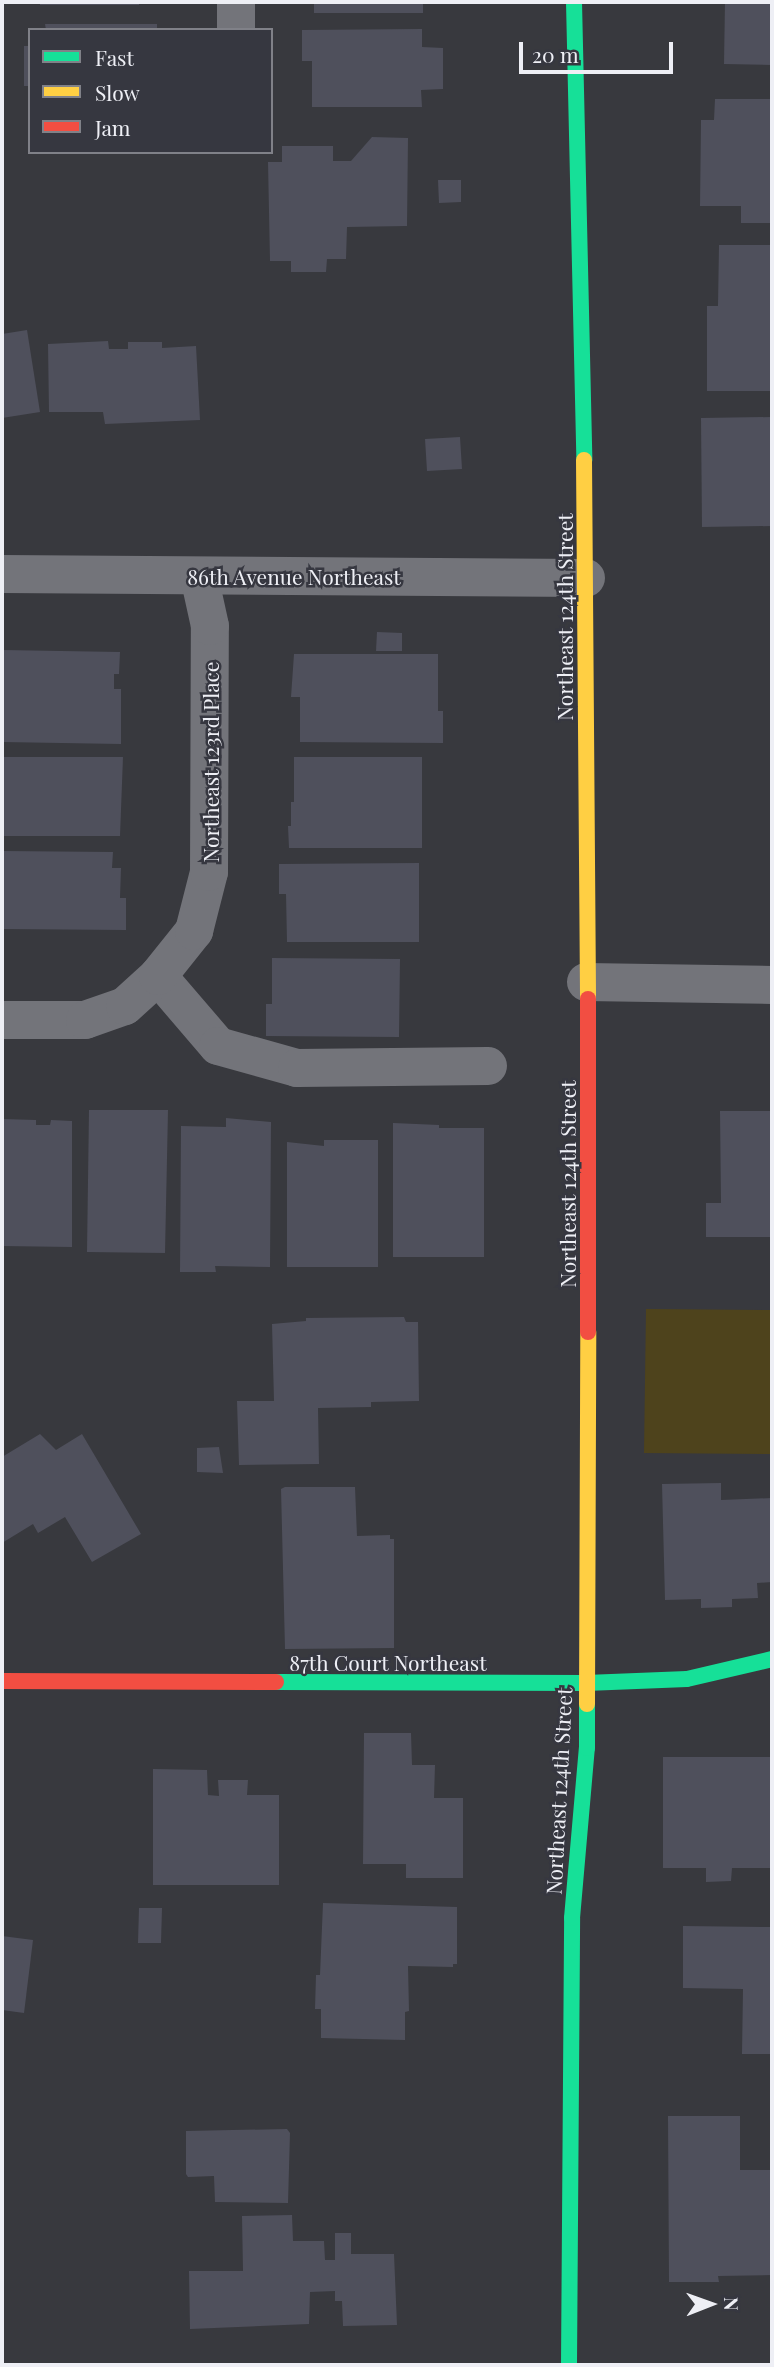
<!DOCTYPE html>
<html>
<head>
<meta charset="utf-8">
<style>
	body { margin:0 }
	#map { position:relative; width:774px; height:2367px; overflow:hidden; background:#38393e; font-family:"Playfair Display",serif }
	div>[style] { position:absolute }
	.green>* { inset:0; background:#4e431c }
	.building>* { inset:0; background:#4f505c }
	.street>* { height:38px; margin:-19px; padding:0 19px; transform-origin:19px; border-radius:19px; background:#73747a }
	.fast>* { height:16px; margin:-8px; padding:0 8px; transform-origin:8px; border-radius:8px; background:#16e098 }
	.slow>* { height:16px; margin:-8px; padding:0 8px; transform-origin:8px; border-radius:8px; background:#ffcf43 }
	.jam>* { height:16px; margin:-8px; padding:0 8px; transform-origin:8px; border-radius:8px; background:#f24e42 }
	span { translate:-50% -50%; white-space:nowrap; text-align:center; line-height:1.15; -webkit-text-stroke:5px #363740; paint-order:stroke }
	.street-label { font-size:21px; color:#eeeff5 }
	.frame { position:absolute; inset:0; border:4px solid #eeeff5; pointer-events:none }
	.legend { position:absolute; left:28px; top:28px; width:245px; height:126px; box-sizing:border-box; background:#363740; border:2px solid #808188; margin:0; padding:9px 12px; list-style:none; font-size:21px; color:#eeeff5 }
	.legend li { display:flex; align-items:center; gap:14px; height:35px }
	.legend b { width:35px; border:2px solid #808188 }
	.north { position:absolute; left:676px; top:2269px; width:70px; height:70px; -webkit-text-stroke:5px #363740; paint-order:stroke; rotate:89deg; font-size:19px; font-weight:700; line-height:28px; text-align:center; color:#eeeff5 }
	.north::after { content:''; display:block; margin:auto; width:24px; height:32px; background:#eeeff5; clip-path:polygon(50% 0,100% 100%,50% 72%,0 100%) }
	.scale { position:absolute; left:519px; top:42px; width:154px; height:32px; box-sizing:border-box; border:4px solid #eeeff5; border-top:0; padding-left:9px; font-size:21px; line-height:24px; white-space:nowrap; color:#eeeff5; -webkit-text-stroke:5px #363740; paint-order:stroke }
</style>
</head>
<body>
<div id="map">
	<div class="green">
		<div style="clip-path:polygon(646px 1309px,772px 1310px,772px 1454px,644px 1453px)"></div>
	</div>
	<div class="building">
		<div style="clip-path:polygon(40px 2px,139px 2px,139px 5px,40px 5px)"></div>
		<div style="clip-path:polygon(314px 2px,423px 2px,423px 13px,314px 13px)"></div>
		<div style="clip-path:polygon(725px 2px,772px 2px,772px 65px,724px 64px)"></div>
		<div style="clip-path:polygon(45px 24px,157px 24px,157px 30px,46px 30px)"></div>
		<div style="clip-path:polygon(422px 29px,422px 47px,443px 48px,443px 89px,421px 90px,422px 107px,312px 107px,312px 61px,302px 61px,302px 30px)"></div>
		<div style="clip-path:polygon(24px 46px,30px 46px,30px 86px,24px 86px)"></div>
		<div style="clip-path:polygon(715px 99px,772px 99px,772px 223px,741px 223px,741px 206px,700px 206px,701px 120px,714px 120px)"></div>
		<div style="clip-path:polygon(372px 137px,408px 138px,407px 226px,347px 227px,346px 259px,327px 259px,326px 272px,291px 272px,291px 261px,270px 261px,268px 162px,282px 162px,282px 146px,333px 146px,333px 161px,351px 161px)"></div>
		<div style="clip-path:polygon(438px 180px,461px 180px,461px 202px,439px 203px)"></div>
		<div style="clip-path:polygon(719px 245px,772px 245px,772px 391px,707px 391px,707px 306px,718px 306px)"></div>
		<div style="clip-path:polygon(27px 330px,40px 412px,2px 418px,2px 334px)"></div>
		<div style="clip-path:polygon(108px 341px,109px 349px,128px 349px,128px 342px,162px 342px,162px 348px,196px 346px,200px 420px,105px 424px,103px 412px,49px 412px,48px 344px)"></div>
		<div style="clip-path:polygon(772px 417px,772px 526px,702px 527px,701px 418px)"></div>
		<div style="clip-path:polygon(460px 437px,462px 469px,427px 471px,425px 439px)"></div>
		<div style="clip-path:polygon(377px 632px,402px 633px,402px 651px,376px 651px)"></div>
		<div style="clip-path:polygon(2px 650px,120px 652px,119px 674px,114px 674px,114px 689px,121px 689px,121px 744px,2px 742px)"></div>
		<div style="clip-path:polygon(294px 654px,438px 654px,438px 711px,443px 711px,443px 743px,300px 742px,300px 697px,291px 697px)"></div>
		<div style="clip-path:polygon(2px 757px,123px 757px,120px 836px,2px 836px)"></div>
		<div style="clip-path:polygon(294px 757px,422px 757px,422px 848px,289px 848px,288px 826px,291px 826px,291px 802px,294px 802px)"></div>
		<div style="clip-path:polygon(2px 851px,113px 852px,112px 868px,121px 868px,120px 898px,126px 898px,126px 930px,2px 929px)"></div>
		<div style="clip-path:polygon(419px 863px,419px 942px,287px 942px,286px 894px,279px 894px,279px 864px)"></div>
		<div style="clip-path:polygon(272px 958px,400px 959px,399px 1037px,266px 1036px,266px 1004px,272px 1004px)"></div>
		<div style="clip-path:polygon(89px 1110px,168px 1110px,165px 1253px,87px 1252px)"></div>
		<div style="clip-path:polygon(720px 1111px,772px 1111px,772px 1237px,706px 1237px,706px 1203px,721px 1203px)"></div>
		<div style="clip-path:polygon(226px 1118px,271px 1122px,270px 1267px,215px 1266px,216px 1272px,180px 1272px,181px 1126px,226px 1127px)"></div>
		<div style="clip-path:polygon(2px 1119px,36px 1120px,36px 1125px,50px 1125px,51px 1120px,72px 1121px,72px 1247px,2px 1246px)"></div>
		<div style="clip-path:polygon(393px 1123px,439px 1125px,439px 1128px,484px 1128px,484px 1257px,393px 1257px)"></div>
		<div style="clip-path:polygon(324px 1140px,378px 1140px,378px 1267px,287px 1267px,287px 1142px,324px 1146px)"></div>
		<div style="clip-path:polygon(404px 1317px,406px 1322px,418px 1322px,419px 1401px,371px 1402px,371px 1407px,318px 1408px,319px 1464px,239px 1465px,237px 1401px,274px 1401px,272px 1324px,306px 1321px,306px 1318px)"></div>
		<div style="clip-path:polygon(40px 1434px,56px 1450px,82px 1434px,141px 1534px,92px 1562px,65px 1517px,38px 1533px,33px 1524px,2px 1543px,2px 1457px)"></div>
		<div style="clip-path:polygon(219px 1447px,223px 1473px,197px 1472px,197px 1448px)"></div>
		<div style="clip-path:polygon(721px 1483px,721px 1500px,772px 1498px,772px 1582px,757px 1583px,758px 1598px,732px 1599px,732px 1607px,701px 1608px,701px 1599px,665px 1600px,662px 1484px)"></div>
		<div style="clip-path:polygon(285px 1487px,355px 1487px,357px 1536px,390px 1535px,390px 1539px,394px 1539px,394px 1648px,285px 1649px,281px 1489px)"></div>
		<div style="clip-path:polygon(364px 1733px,411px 1733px,412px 1765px,435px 1765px,434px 1798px,463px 1798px,463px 1878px,406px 1878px,406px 1864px,363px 1864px)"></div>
		<div style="clip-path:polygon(663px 1757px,772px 1757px,772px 1868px,732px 1868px,731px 1881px,706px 1882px,706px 1868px,663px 1868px)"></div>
		<div style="clip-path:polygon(153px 1769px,207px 1770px,208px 1795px,219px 1796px,218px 1780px,248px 1780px,247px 1795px,279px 1795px,279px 1885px,153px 1885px)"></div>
		<div style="clip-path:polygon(323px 1903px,457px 1907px,457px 1964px,453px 1964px,453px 1967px,408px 1966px,409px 2011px,405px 2012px,405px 2040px,321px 2038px,321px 2009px,315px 2009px,316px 1975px,320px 1975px)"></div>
		<div style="clip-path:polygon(139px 1908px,162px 1908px,161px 1943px,138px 1943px)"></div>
		<div style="clip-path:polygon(683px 1926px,772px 1927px,772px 2054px,742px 2054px,743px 1989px,683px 1988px)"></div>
		<div style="clip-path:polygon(2px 1936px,33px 1940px,24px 2013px,2px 2010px)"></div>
		<div style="clip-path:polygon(668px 2116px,740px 2116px,740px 2170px,772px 2170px,772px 2275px,718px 2276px,719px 2282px,669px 2282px)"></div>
		<div style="clip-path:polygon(287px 2129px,290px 2133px,288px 2203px,215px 2202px,214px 2176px,188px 2177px,186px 2174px,186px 2131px)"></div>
		<div style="clip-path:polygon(292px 2215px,293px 2241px,324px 2241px,325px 2260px,335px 2260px,335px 2233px,351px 2233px,351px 2254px,394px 2254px,397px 2325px,343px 2326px,342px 2301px,335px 2301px,335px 2291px,310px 2292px,309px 2324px,190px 2329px,189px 2271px,243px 2271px,242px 2216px)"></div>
	</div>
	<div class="street">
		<div style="left:236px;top:30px;width:28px;rotate:-90deg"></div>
		<div style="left:2px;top:574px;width:584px;rotate:0.39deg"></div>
		<div style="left:158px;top:976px;width:92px;rotate:49.4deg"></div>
		<div style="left:218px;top:1046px;width:82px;rotate:15.6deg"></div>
		<div style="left:297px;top:1068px;width:191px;rotate:-0.6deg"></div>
		<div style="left:586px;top:982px;width:186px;rotate:0.9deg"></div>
		<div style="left:2px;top:1020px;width:83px"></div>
		<div style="left:85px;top:1020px;width:42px;rotate:-19.3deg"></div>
		<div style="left:125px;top:1006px;width:45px;rotate:-42.3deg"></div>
		<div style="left:158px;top:976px;width:58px;rotate:-51.3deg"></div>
		<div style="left:194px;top:931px;width:61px;rotate:-75.7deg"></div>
		<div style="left:209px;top:872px;width:246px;rotate:-89.8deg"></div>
		<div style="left:210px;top:626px;width:51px;rotate:-102.4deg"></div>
	</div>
	<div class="fast">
		<div style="left:574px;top:2px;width:458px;rotate:88.7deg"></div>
		<div style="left:276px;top:1682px;width:310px;rotate:0.2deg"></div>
		<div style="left:586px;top:1683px;width:101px;rotate:-2.3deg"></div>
		<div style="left:687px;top:1679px;width:87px;rotate:-13.2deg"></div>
		<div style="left:569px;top:2365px;width:447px;rotate:-89.6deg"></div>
		<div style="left:572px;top:1918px;width:171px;rotate:-85deg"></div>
		<div style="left:587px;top:1748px;width:44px;rotate:-90deg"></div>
	</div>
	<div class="slow">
		<div style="left:584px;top:460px;width:539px;rotate:89.57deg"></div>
		<div style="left:587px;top:1704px;width:372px;rotate:-89.8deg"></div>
	</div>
	<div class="jam">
		<div style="left:588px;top:999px;width:333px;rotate:90deg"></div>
		<div style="left:2px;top:1681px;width:274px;rotate:0.2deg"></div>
	</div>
	<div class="street-label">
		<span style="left:294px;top:576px">86th Avenue Northeast</span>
		<span style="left:564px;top:617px;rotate:-90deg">Northeast 124th Street</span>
		<span style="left:210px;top:762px;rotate:-90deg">Northeast 123rd Place</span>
		<span style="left:567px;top:1184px;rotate:-90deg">Northeast 124th Street</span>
		<span style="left:388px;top:1662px">87th Court Northeast</span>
		<span style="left:558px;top:1791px;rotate:-87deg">Northeast 124th Street</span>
	</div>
	<div class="frame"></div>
	<ul class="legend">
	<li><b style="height:9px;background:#16e098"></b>Fast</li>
	<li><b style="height:9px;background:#ffcf43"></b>Slow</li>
	<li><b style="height:9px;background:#f24e42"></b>Jam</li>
	</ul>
	<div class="north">N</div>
	<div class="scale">20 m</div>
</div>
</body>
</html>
